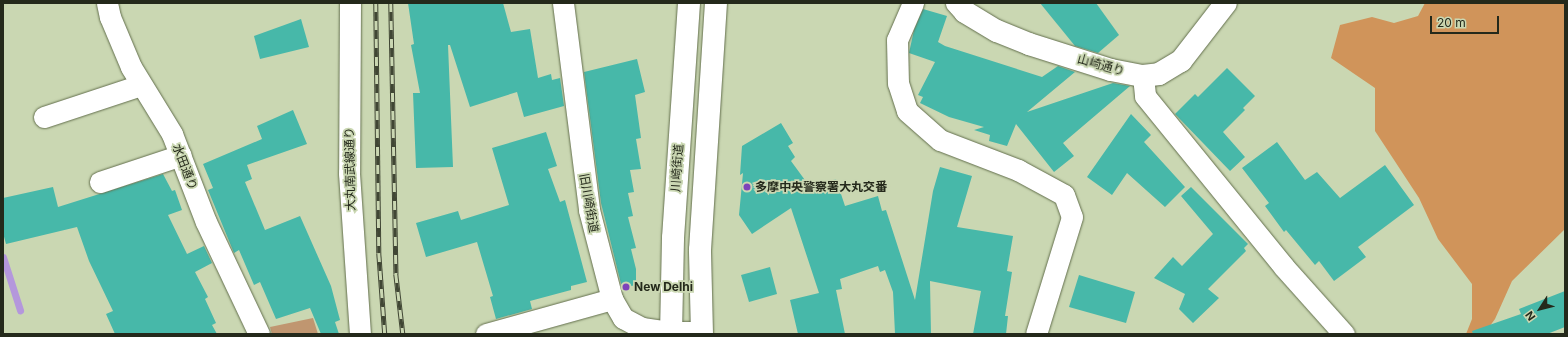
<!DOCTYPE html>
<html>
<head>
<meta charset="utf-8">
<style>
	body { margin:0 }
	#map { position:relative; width:1568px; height:337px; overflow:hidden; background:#cad7b2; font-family:Inter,"Noto Sans JP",sans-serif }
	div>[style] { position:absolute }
	.green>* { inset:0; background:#c09670 }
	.forest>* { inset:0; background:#d0945a }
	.stream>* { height:7px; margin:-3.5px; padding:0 3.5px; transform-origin:3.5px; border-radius:3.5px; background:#b497dc }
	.building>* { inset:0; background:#47b8a9 }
	.roads { filter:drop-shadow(0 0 1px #636f4d) drop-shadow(0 0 1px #636f4d) }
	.street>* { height:21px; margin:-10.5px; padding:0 10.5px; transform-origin:10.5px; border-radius:10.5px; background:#fff }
	.secondary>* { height:22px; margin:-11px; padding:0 11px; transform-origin:11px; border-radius:11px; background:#fff }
	.primary>* { height:22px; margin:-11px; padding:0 11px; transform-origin:11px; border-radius:11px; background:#fff }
	.rail>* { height:4.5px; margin-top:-2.25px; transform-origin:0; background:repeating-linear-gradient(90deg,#cad7b2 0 9px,#404634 0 18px); box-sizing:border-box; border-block:1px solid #404634 }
	.dots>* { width:11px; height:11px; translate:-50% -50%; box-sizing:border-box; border:2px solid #cad7b2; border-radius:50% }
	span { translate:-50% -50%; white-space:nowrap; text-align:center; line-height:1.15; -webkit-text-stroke:3.5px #cad7b2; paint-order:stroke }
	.street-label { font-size:12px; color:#24291b }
	.poi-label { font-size:12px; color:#24291b; font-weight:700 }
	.left { translate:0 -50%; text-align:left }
	.frame { position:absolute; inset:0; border:4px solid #24291b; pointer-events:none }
	.north { position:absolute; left:1520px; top:289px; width:40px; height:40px; -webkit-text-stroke:3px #cad7b2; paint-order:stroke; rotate:234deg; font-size:11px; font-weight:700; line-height:16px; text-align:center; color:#24291b }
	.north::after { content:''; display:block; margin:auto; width:14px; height:18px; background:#24291b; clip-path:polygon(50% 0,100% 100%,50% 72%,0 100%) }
	.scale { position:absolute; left:1430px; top:16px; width:69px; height:18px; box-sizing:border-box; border:2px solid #24291b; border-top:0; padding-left:5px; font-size:12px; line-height:14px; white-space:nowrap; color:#24291b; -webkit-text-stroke:3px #cad7b2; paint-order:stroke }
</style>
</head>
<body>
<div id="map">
	<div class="green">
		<div style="clip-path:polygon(313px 318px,318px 334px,272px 334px,270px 327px)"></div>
	</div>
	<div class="forest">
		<div style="clip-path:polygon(1425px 3px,1565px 3px,1565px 229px,1512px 281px,1495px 319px,1484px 334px,1466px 334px,1472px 319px,1472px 284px,1438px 239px,1419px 198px,1375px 131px,1375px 88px,1331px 58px,1340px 25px,1372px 17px,1394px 23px,1418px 16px)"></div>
	</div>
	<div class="stream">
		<div style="left:3px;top:257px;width:56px;rotate:72.2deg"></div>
	</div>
	<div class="building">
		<div style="clip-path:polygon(408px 3px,503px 3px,511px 32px,530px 29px,538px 78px,551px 74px,552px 80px,560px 78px,564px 106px,524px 117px,517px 92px,470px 107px,450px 45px,448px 45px,453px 167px,416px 168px,413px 93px,420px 93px,411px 45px,414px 44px)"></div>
		<div style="clip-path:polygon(1040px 3px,1096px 3px,1119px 35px,1098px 53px,1075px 46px)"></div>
		<div style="clip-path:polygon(923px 9px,947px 16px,938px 42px,945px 46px,1042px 77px,1058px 66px,1075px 72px,1027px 112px,1113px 83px,1130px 86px,1063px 143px,1074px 156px,1054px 172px,1016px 124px,1007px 146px,989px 141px,990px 135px,974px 130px,984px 127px,949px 117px,920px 103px,923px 97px,918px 95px,935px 62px,909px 53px,914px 30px)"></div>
		<div style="clip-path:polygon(301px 19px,309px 47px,260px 59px,254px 36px)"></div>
		<div style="clip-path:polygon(637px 59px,645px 92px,635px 95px,641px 138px,636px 139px,641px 169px,630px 170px,634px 192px,628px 193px,633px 216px,628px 217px,636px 248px,631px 249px,636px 269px,636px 285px,622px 288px,601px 203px,584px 72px)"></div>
		<div style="clip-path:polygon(1227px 68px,1255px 96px,1243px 108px,1245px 110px,1223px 132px,1245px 157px,1230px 171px,1175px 114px,1195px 94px,1198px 97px)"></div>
		<div style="clip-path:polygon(293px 110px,307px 144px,247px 165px,252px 179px,245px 182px,265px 230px,300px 216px,331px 286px,340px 320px,335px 322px,339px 334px,321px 334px,310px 308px,276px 319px,260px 282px,254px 285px,239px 250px,234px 253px,208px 190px,213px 188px,203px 164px,262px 139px,257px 126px)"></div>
		<div style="clip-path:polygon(1131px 114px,1151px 135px,1144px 142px,1185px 187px,1165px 207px,1127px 173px,1112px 195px,1087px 177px)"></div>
		<div style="clip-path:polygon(781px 123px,793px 143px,788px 146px,795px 157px,791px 161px,810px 187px,836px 179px,845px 206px,878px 196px,882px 211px,886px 210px,915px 300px,933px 191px,940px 167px,972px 176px,957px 227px,1013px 236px,1007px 271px,1012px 272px,1005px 316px,1008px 316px,1006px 334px,973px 334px,981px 291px,930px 281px,931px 334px,895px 334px,893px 292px,885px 270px,880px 272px,878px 266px,840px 279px,842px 289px,836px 290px,845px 334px,798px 334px,790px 300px,819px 293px,791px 208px,752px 234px,739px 215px,743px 173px,740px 175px,742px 146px)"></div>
		<div style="clip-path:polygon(546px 132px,557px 166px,548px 169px,560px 202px,565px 200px,587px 282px,571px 286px,571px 290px,530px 301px,532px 309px,496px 319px,490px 297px,493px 296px,477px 242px,426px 257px,416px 223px,458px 211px,461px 220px,509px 205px,492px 148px)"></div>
		<div style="clip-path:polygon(1277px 142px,1305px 180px,1317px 172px,1340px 198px,1385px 165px,1414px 205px,1358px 247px,1366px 257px,1334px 281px,1319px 261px,1315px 265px,1286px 230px,1284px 232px,1265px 206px,1269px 203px,1242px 168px)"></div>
		<div style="clip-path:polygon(163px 174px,172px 191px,175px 190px,182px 210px,168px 215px,187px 254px,204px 246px,212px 263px,195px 272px,208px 297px,205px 299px,216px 323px,212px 325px,217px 334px,115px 334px,106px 314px,113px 311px,89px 261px,77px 227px,6px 244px,3px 233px,3px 198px,53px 187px,58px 207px)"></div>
		<div style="clip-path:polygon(1191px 187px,1248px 244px,1244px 248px,1246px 251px,1208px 289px,1219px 298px,1193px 323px,1179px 309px,1185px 294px,1154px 278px,1173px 257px,1182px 266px,1213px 234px,1181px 196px)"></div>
		<div style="clip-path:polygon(770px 267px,777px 294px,749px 302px,741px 275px)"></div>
		<div style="clip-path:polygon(1079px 275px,1135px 292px,1126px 323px,1069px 307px)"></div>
		<div style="clip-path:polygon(1565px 291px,1565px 327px,1547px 334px,1473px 334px,1472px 331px,1521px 314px,1519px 309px)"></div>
	</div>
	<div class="roads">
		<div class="street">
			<div style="left:107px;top:3px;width:14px;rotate:78deg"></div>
			<div style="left:110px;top:17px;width:54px;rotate:67.2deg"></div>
			<div style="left:131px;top:67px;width:79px;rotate:58.5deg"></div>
			<div style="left:172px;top:134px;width:94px;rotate:68.9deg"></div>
			<div style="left:206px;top:222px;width:124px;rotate:64.7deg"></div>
			<div style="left:350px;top:3px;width:170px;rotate:90.3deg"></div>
			<div style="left:349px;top:173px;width:161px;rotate:86.1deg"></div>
			<div style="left:563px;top:3px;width:209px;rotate:82.8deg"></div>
			<div style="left:589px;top:210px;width:92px;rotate:75.5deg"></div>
			<div style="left:612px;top:299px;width:22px;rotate:60deg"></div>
			<div style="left:623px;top:318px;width:21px;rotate:28deg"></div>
			<div style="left:642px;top:328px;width:29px;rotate:8deg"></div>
			<div style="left:671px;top:332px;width:30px"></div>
			<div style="left:913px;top:3px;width:40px;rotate:113.4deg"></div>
			<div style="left:897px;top:40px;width:43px;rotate:88.7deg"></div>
			<div style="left:898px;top:83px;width:29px;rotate:72deg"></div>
			<div style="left:907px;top:111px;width:44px;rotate:41.3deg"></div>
			<div style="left:940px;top:140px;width:84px;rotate:21deg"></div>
			<div style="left:1018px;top:170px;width:52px;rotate:28.5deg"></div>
			<div style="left:1064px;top:195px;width:23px;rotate:70deg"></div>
			<div style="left:1072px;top:217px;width:122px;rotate:107.1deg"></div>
			<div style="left:1143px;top:76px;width:20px;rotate:84deg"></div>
			<div style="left:1145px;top:96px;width:220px;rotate:50.9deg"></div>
			<div style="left:1284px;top:267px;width:90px;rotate:48.2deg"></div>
			<div style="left:44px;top:117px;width:102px;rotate:-18.3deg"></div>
			<div style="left:100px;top:182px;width:85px;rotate:-18.4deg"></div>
			<div style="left:486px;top:334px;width:131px;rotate:-15.5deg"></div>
		</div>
		<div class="secondary">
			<div style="left:957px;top:3px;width:12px;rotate:48deg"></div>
			<div style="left:965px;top:12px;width:37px;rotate:31deg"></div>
			<div style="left:997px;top:31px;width:35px;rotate:22deg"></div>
			<div style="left:1029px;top:44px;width:86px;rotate:17.6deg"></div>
			<div style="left:1111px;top:70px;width:33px;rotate:11deg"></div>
			<div style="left:1143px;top:76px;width:16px;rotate:-7deg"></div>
			<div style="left:1159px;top:74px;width:26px;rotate:-31deg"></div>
			<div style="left:1181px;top:61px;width:73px;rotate:-52.2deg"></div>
		</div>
		<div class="primary">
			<div style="left:671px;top:334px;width:96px;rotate:-88.8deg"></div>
			<div style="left:673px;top:238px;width:236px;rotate:-86.1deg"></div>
			<div style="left:702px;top:334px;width:84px;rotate:-91.4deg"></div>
			<div style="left:700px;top:250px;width:248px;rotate:-86.3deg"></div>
		</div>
	</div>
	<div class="rail">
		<div style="left:376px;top:3px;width:250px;rotate:89.3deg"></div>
		<div style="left:379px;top:253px;width:81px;rotate:85.8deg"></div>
		<div style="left:391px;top:3px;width:271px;rotate:88.9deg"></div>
		<div style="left:396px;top:274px;width:60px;rotate:83.3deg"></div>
	</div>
	<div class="dots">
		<div style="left:747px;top:187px;background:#7e44ba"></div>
		<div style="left:626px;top:287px;background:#7e44ba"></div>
	</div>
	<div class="street-label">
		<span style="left:1101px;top:65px;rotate:16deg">山崎通り</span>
		<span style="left:185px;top:167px;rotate:69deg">水田通り</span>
		<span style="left:677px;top:168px;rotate:-86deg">川崎街道</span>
		<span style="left:350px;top:169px;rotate:-91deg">大丸南武線通り</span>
		<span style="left:589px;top:203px;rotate:80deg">旧川崎街道</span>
	</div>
	<div class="poi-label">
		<span class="left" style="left:755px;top:187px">多摩中央警察署大丸交番</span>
		<span class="left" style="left:634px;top:287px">New Delhi</span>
	</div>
	<div class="frame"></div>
	<div class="north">N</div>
	<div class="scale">20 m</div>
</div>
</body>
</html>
